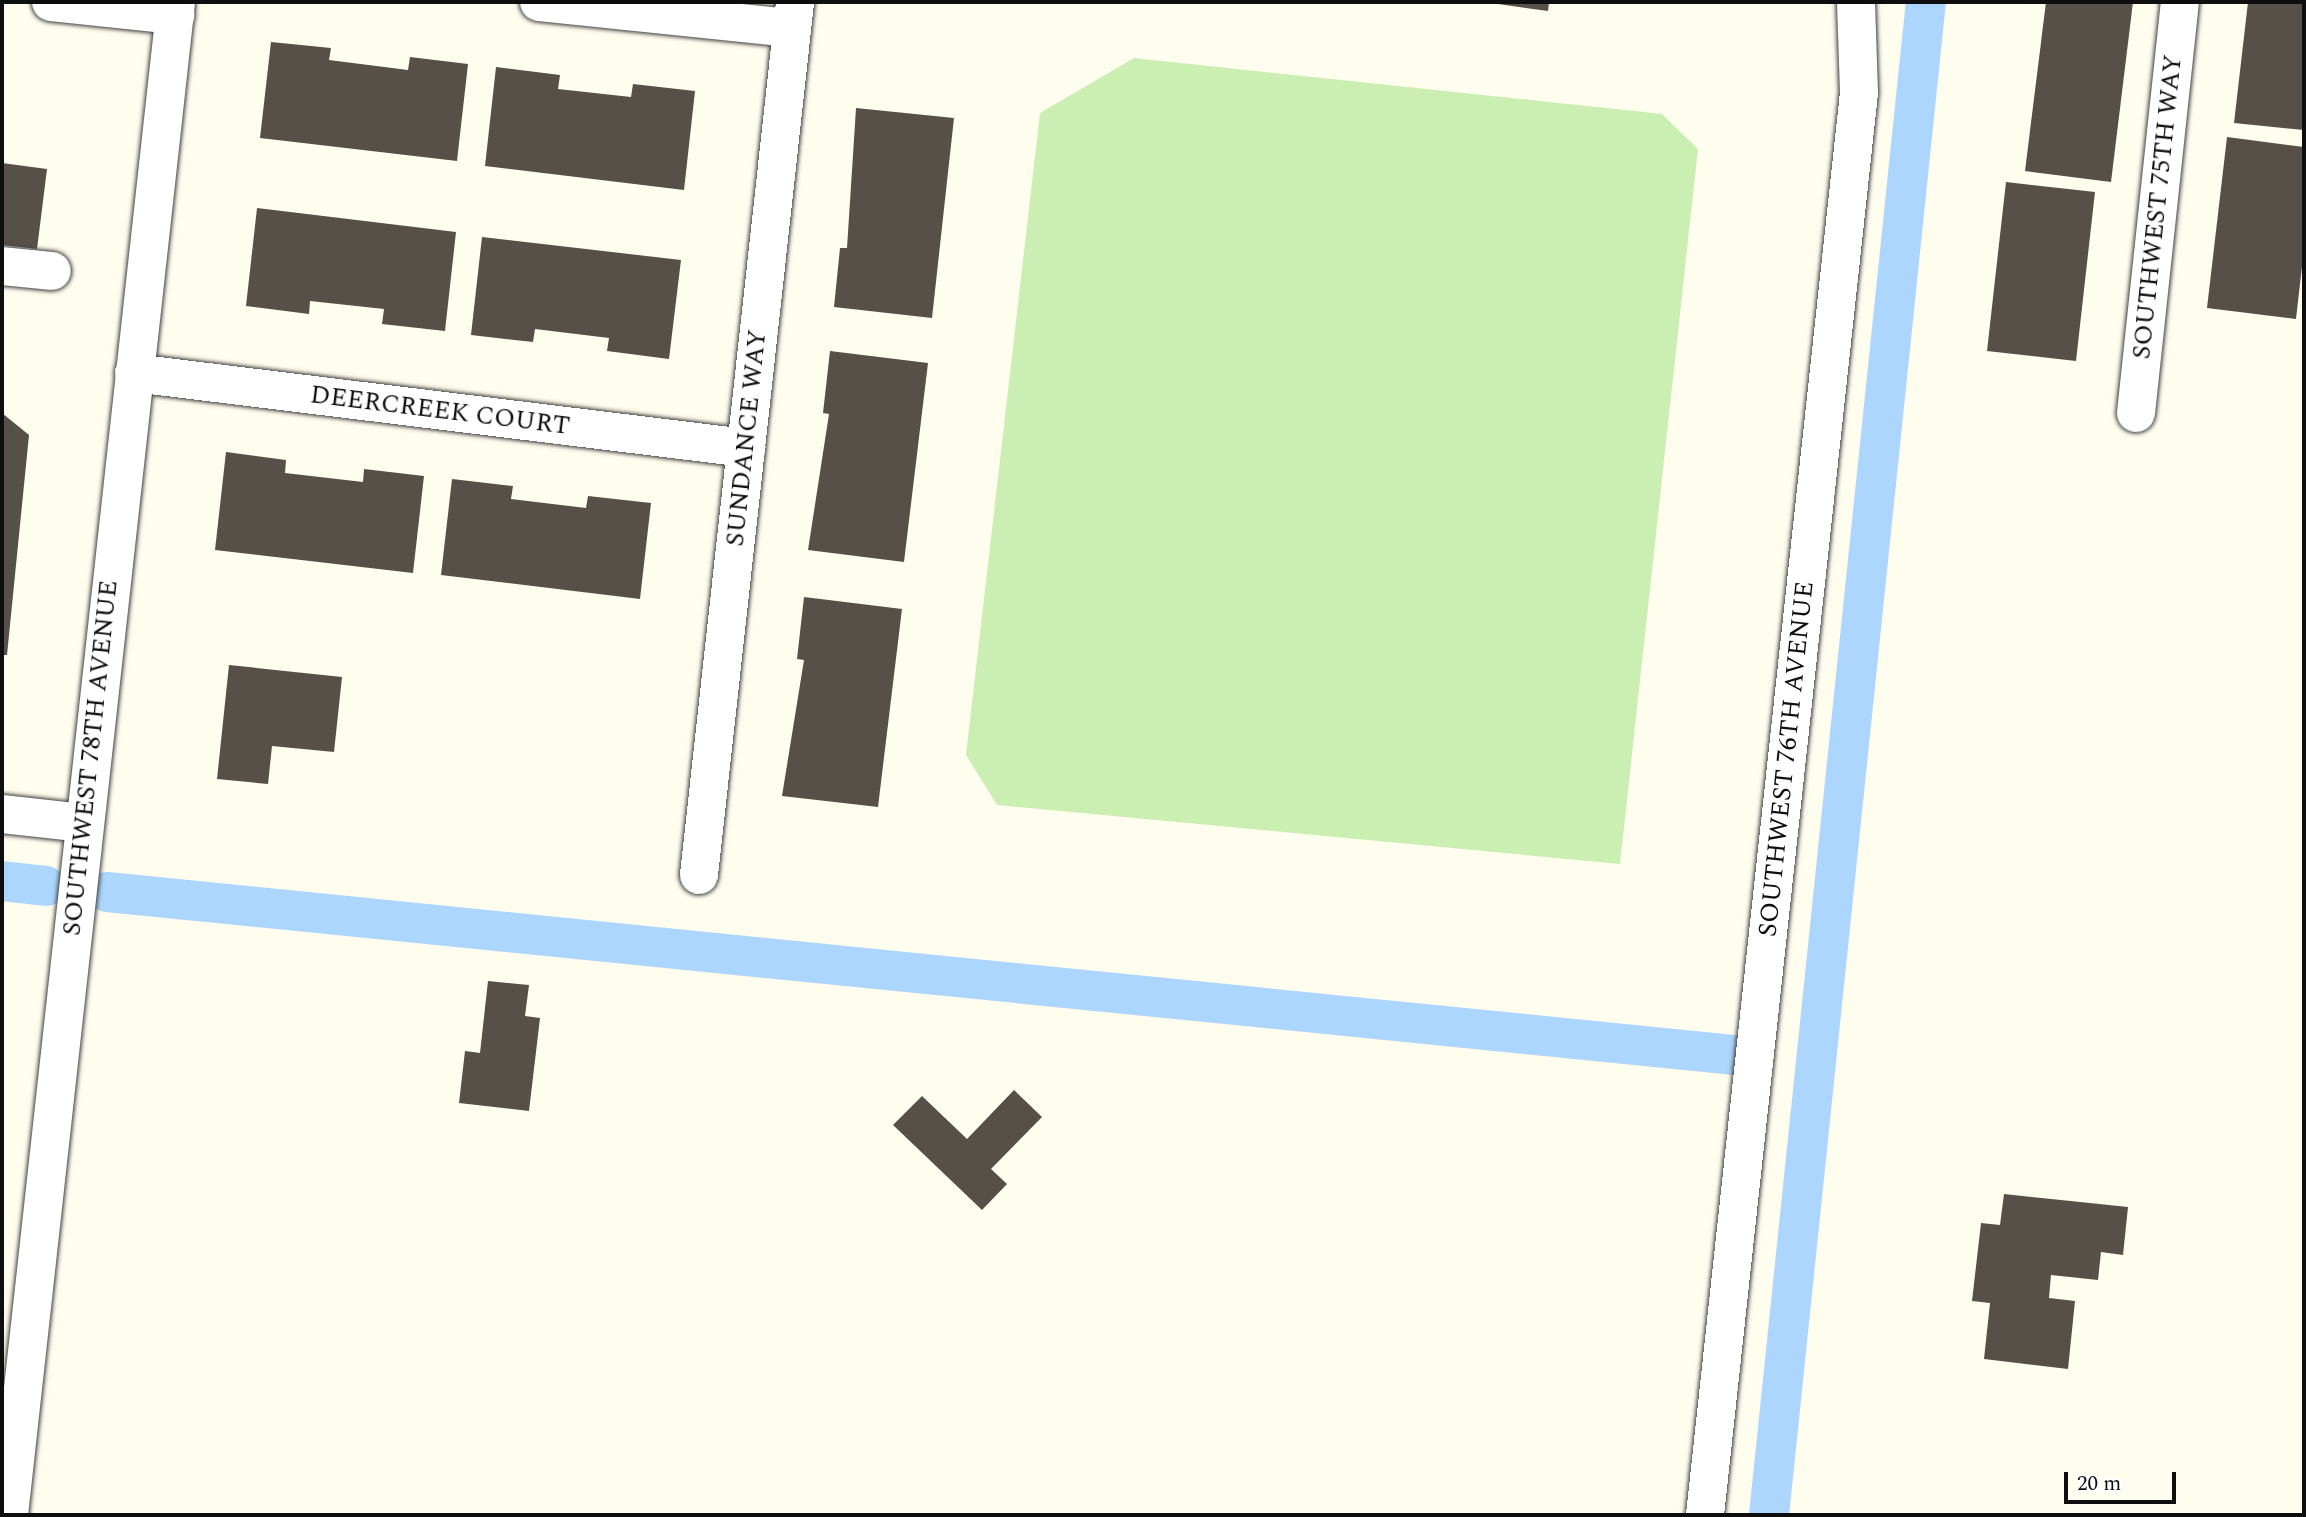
<!DOCTYPE html>
<html>
<head>
<meta charset="utf-8">
<style>
	body { margin:0 }
	#map { position:relative; width:2306px; height:1517px; overflow:hidden; background:#fffdee; font-family:Spectral,serif }
	div>[style] { position:absolute }
	.green>* { inset:0; background:#cbeeb3 }
	.canal>* { height:40px; margin:-20px; padding:0 20px; transform-origin:20px; border-radius:20px; background:#acd6fd }
	.building>* { inset:0; background:#575049 }
	.roads { filter:drop-shadow(0 0 2px #414141) drop-shadow(0 0 2px #414141) }
	.minor>* { height:38px; margin:-19px; padding:0 19px; transform-origin:19px; border-radius:19px; background:#fff }
	span { translate:-50% -50%; white-space:nowrap; text-align:center; line-height:1.15; -webkit-text-stroke:7px #fff; paint-order:stroke }
	.street-label { font-size:26px; color:#0e0e0e }
	.frame { position:absolute; inset:0; border:4px solid #0e0e0e; pointer-events:none }
	.scale { position:absolute; left:2064px; top:1472px; width:112px; height:32px; box-sizing:border-box; border:4px solid #0e0e0e; border-top:0; padding-left:9px; font-size:21px; line-height:24px; white-space:nowrap; color:#0e0e0e; -webkit-text-stroke:5px #fff; paint-order:stroke }
</style>
</head>
<body>
<div id="map">
	<div class="green">
		<div style="clip-path:polygon(1134px 58px,1662px 114px,1698px 149px,1620px 864px,997px 805px,966px 755px,1040px 113px)"></div>
	</div>
	<div class="canal">
		<div style="left:2px;top:881px;width:44px;rotate:6.5deg"></div>
		<div style="left:107px;top:892px;width:1634px;rotate:5.72deg"></div>
		<div style="left:1769px;top:1515px;width:1521px;rotate:-84.08deg"></div>
	</div>
	<div class="building">
		<div style="clip-path:polygon(1484px 2px,1549px 2px,1548px 11px)"></div>
		<div style="clip-path:polygon(2046px 2px,2133px 2px,2111px 182px,2025px 171px)"></div>
		<div style="clip-path:polygon(2248px 2px,2304px 2px,2304px 130px,2234px 123px)"></div>
		<div style="clip-path:polygon(271px 42px,331px 48px,329px 60px,408px 70px,410px 57px,468px 64px,457px 161px,260px 138px)"></div>
		<div style="clip-path:polygon(496px 67px,560px 75px,558px 89px,631px 97px,633px 84px,695px 91px,684px 190px,485px 166px)"></div>
		<div style="clip-path:polygon(856px 108px,954px 118px,932px 318px,834px 307px,840px 248px,847px 248px)"></div>
		<div style="clip-path:polygon(2227px 137px,2304px 147px,2304px 249px,2296px 319px,2207px 308px)"></div>
		<div style="clip-path:polygon(2px 163px,47px 169px,37px 249px,2px 245px)"></div>
		<div style="clip-path:polygon(2006px 182px,2095px 192px,2076px 361px,1987px 351px)"></div>
		<div style="clip-path:polygon(257px 208px,456px 232px,445px 331px,382px 324px,384px 309px,310px 301px,309px 314px,246px 306px)"></div>
		<div style="clip-path:polygon(482px 237px,681px 260px,669px 359px,607px 351px,609px 338px,535px 329px,533px 342px,471px 335px)"></div>
		<div style="clip-path:polygon(830px 351px,928px 363px,904px 562px,808px 550px,829px 414px,823px 413px)"></div>
		<div style="clip-path:polygon(2px 413px,29px 435px,7px 655px,2px 655px)"></div>
		<div style="clip-path:polygon(226px 452px,286px 460px,285px 473px,363px 482px,364px 469px,424px 476px,413px 573px,215px 550px)"></div>
		<div style="clip-path:polygon(452px 479px,513px 486px,511px 499px,586px 508px,588px 496px,651px 503px,640px 599px,441px 575px)"></div>
		<div style="clip-path:polygon(804px 597px,902px 609px,878px 807px,782px 796px,804px 660px,797px 659px)"></div>
		<div style="clip-path:polygon(229px 665px,342px 677px,334px 752px,272px 746px,268px 784px,217px 779px)"></div>
		<div style="clip-path:polygon(488px 981px,529px 985px,525px 1016px,540px 1018px,529px 1111px,459px 1103px,465px 1051px,480px 1053px)"></div>
		<div style="clip-path:polygon(1014px 1090px,1042px 1117px,991px 1169px,1007px 1184px,982px 1210px,893px 1125px,922px 1096px,967px 1139px)"></div>
		<div style="clip-path:polygon(2004px 1194px,2128px 1207px,2123px 1255px,2101px 1252px,2098px 1280px,2051px 1275px,2049px 1298px,2075px 1301px,2068px 1369px,1984px 1359px,1990px 1303px,1972px 1301px,1981px 1223px,2000px 1225px)"></div>
	</div>
	<div class="roads">
		<div class="minor">
			<div style="left:51px;top:2px;width:125px;rotate:6deg"></div>
			<div style="left:539px;top:2px;width:254px;rotate:5.9deg"></div>
			<div style="left:2px;top:266px;width:50px;rotate:5.7deg"></div>
			<div style="left:134px;top:373px;width:617px;rotate:6.99deg"></div>
			<div style="left:2136px;top:413px;width:413px;rotate:-83.9deg"></div>
			<div style="left:2px;top:814px;width:81px;rotate:6.3deg"></div>
			<div style="left:699px;top:875px;width:878px;rotate:-83.72deg"></div>
			<div style="left:9px;top:1515px;width:1522px;rotate:-83.7deg"></div>
			<div style="left:1705px;top:1515px;width:1430px;rotate:-83.82deg"></div>
			<div style="left:1859px;top:93px;width:91px;rotate:-91.9deg"></div>
		</div>
	</div>
	<div class="street-label">
		<span style="left:2158px;top:207px;rotate:-84deg">SOUTHWEST 75TH WAY</span>
		<span style="left:440px;top:411px;rotate:7deg">DEERCREEK COURT</span>
		<span style="left:747px;top:438px;rotate:-84deg">SUNDANCE WAY</span>
		<span style="left:91px;top:758px;rotate:-84deg">SOUTHWEST 78TH AVENUE</span>
		<span style="left:1787px;top:759px;rotate:-84deg">SOUTHWEST 76TH AVENUE</span>
	</div>
	<div class="frame"></div>
	<div class="scale">20 m</div>
</div>
</body>
</html>
